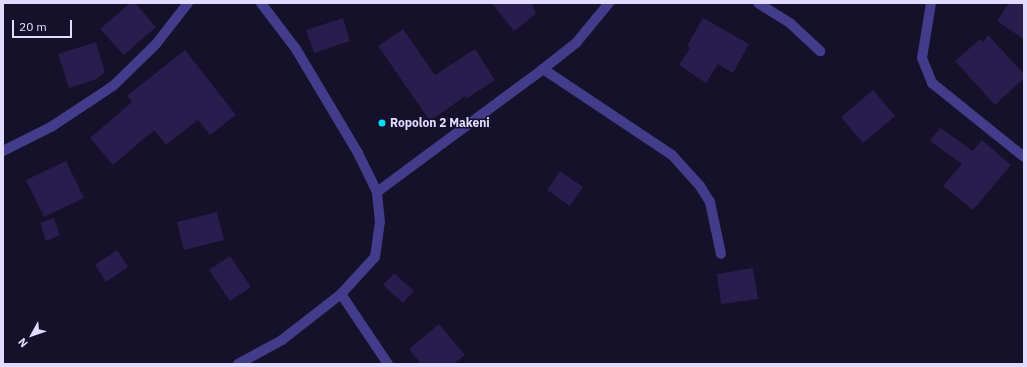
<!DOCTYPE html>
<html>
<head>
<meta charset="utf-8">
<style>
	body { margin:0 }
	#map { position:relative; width:1027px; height:367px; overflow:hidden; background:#16112b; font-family:"IBM Plex Sans",sans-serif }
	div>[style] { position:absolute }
	.building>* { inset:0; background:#281d4c }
	.street>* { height:10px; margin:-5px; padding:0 5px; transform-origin:5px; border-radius:5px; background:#423c8a }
	.dots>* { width:11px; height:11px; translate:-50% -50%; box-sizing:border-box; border:2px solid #16112b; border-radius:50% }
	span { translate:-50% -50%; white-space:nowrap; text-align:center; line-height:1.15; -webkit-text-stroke:3px #16112b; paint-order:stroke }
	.poi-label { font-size:12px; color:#e1dbff; font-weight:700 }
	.left { translate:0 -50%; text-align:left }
	.frame { position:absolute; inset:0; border:4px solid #e1dbff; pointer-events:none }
	.north { position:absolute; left:12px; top:315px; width:40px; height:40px; -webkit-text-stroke:3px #16112b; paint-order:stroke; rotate:230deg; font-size:11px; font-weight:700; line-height:16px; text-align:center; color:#e1dbff }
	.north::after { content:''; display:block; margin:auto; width:14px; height:18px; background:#e1dbff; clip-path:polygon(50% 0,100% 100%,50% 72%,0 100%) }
	.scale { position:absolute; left:12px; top:20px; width:60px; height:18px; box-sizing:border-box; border:2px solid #e1dbff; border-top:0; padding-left:5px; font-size:12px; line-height:14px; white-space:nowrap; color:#e1dbff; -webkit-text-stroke:3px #16112b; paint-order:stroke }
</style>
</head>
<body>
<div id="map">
	<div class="building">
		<div style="clip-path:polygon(130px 3px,135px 3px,156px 27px,124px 55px,100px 29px)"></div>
		<div style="clip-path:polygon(492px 3px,532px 3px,536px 14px,514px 31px)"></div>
		<div style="clip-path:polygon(1009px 3px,1024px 3px,1024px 39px,997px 21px)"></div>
		<div style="clip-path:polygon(343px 18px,350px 41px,314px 53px,306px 30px)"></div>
		<div style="clip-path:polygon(703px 18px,749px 44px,733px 73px,718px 64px,706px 83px,679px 65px,690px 48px,687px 46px)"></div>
		<div style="clip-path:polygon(403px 29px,435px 75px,475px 49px,495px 80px,466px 99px,465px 96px,430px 121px,378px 46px)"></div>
		<div style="clip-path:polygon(988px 35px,1024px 74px,1024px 78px,995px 105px,955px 61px,980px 39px,983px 43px)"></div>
		<div style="clip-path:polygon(96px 42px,105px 72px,97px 79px,69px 88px,58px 54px)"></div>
		<div style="clip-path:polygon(185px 50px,236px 115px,210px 135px,198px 120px,166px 145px,154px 130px,113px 165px,90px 138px,132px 102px,127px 96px)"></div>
		<div style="clip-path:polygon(873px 90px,895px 116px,863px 143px,841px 117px)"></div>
		<div style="clip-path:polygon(940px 128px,973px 151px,982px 140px,1011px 165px,973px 210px,943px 186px,962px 164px,930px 141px)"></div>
		<div style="clip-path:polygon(66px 161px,84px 198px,44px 217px,26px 180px)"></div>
		<div style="clip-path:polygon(560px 171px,583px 187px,570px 206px,547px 190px)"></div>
		<div style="clip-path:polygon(217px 212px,224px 240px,184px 250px,177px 222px)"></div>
		<div style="clip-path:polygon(54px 218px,60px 235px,46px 241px,40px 223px)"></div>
		<div style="clip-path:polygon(117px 250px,128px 267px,106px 282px,95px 265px)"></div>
		<div style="clip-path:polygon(230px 256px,251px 287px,230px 301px,209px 270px)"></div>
		<div style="clip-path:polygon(753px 268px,758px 299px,721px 304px,717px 274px)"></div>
		<div style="clip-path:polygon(394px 273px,414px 291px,403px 303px,383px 285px)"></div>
		<div style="clip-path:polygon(439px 324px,465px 355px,453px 364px,421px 364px,409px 349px)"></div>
	</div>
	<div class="street">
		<div style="left:758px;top:3px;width:39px;rotate:32deg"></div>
		<div style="left:791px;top:24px;width:40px;rotate:43deg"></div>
		<div style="left:931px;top:3px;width:56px;rotate:99.3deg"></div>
		<div style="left:922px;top:58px;width:27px;rotate:68deg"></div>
		<div style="left:932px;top:83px;width:118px;rotate:38.8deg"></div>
		<div style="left:543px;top:69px;width:155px;rotate:33.7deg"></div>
		<div style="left:672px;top:155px;width:42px;rotate:47.9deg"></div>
		<div style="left:700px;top:186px;width:19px;rotate:58deg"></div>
		<div style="left:710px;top:202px;width:53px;rotate:78.1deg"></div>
		<div style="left:3px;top:151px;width:54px;rotate:-26.6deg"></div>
		<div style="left:51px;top:127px;width:74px;rotate:-33.5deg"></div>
		<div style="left:113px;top:86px;width:60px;rotate:-44.3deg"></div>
		<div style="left:156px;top:44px;width:52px;rotate:-52deg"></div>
		<div style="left:377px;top:192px;width:207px;rotate:-36.5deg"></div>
		<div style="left:543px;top:69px;width:42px;rotate:-38.2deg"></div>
		<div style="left:576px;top:43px;width:52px;rotate:-50.5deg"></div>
		<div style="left:341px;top:294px;width:84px;rotate:56.1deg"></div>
		<div style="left:238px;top:364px;width:50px;rotate:-28.6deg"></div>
		<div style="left:282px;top:340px;width:75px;rotate:-37.9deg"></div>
		<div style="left:341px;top:294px;width:50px;rotate:-47.4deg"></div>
		<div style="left:375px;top:257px;width:35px;rotate:-82deg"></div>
		<div style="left:380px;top:222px;width:30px;rotate:-96deg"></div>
		<div style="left:377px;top:192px;width:43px;rotate:-116deg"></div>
		<div style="left:358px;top:153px;width:121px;rotate:-120.8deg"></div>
		<div style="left:296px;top:49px;width:58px;rotate:-127.3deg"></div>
	</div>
	<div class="dots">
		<div style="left:382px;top:123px;background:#07dcff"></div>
	</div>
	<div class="poi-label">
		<span class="left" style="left:390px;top:123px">Ropolon 2 Makeni</span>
	</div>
	<div class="frame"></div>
	<div class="north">N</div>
	<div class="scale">20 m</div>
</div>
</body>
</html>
